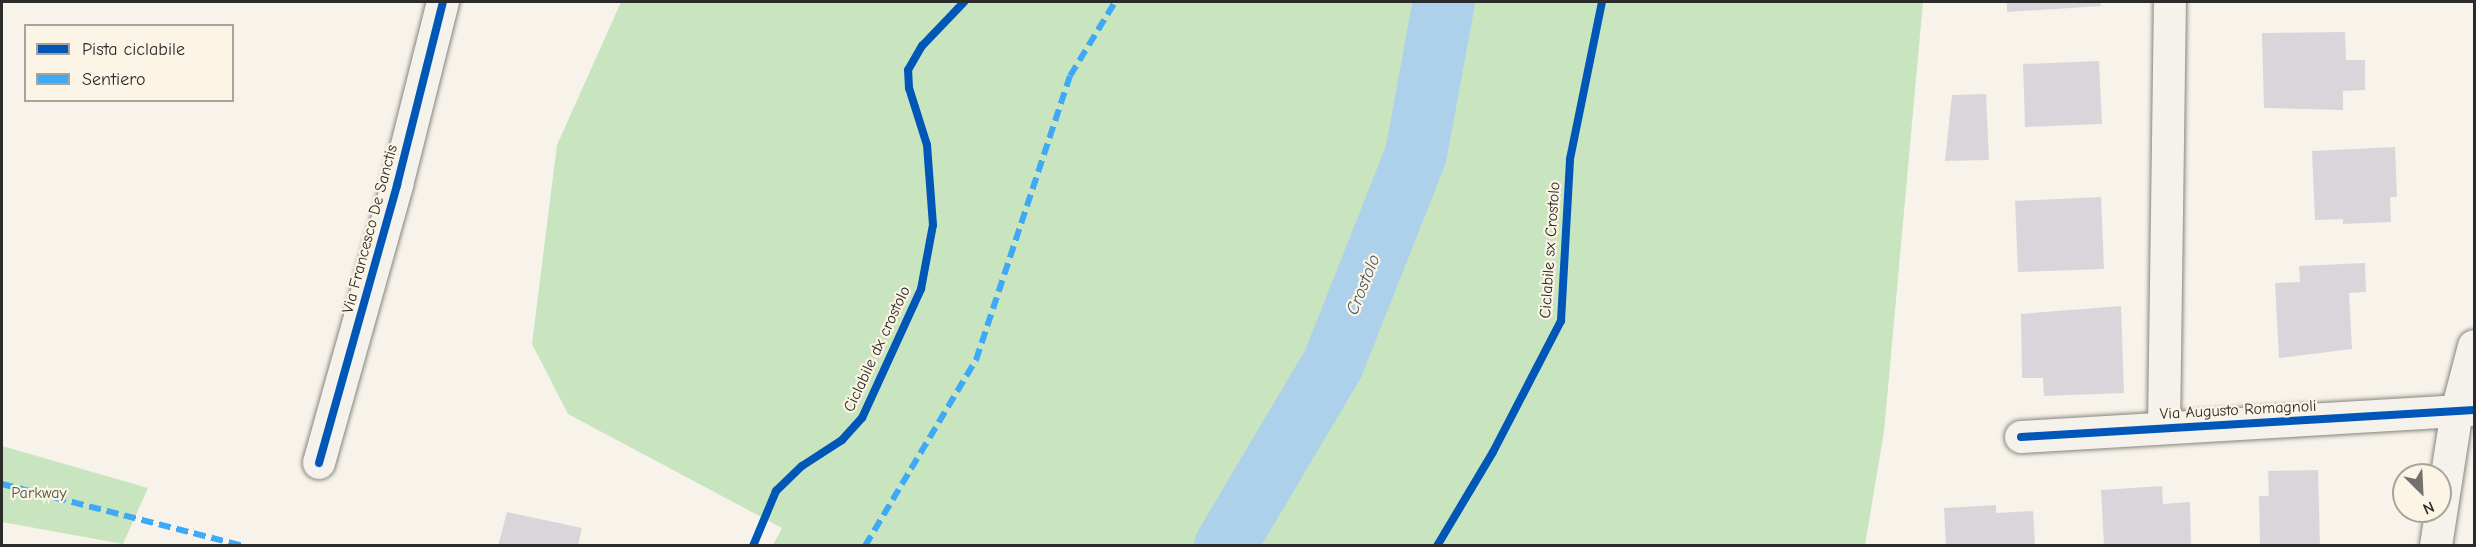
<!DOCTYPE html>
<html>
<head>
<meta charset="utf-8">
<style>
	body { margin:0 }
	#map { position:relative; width:2476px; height:547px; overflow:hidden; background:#f7f3ea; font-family:"Comic Neue",sans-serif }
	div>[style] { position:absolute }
	.green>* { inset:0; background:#c8e5c0 }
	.river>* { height:62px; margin:-31px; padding:0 31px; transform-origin:31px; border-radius:31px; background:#add1eb }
	.building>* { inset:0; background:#d8d6db }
	.roads { filter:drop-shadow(0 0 2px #878581) drop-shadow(0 0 2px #878581) }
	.street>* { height:32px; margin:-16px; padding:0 16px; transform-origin:16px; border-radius:16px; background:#f5f2ec }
	.quiet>* { height:6px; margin-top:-3px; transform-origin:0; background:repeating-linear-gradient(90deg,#3fa9f5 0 12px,transparent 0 18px) }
	.cycleway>* { height:8px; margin:-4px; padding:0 4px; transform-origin:4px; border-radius:4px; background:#0057b8 }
	span { translate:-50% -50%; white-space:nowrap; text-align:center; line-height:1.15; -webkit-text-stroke:4.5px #fcf5e5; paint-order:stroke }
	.street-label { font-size:16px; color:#2b2b2b }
	.park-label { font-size:16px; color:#495648 }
	.water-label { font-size:18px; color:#485865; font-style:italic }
	.frame { position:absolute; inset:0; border:3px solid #2b2b2b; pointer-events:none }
	.legend { position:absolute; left:24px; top:24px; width:210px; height:78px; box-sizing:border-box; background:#fcf5e5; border:2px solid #a8a49b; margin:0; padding:8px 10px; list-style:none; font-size:18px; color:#2b2b2b }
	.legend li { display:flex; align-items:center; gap:12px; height:30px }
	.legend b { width:30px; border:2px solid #a8a49b }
	.north { position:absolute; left:2392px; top:463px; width:60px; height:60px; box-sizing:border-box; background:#fcf5e5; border:2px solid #a8a49b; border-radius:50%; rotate:156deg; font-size:16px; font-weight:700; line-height:24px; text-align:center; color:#2b2b2b }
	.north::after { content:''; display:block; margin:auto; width:21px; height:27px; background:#72716e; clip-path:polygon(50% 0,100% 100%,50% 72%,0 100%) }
</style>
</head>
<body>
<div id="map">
	<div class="green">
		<div style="clip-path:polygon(621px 2px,1923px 2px,1884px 432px,1865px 545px,773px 545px,782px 528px,568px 414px,532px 344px,557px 145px)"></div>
		<div style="clip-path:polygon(2px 446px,148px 488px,123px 544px,2px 522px)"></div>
	</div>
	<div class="river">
		<div style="left:1225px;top:546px;width:212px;rotate:-59.3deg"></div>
		<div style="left:1333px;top:364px;width:226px;rotate:-68.4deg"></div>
		<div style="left:1416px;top:154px;width:155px;rotate:-79.6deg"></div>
	</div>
	<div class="building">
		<div style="clip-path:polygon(2007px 2px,2100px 2px,2101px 6px,2007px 12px)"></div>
		<div style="clip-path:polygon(2345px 32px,2346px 60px,2365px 60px,2365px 90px,2343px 91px,2343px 110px,2264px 108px,2262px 33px)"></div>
		<div style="clip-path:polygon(2099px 61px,2102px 124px,2025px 127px,2023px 64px)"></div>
		<div style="clip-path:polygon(1986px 94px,1989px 160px,1945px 161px,1952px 95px)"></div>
		<div style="clip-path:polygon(2395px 147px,2397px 197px,2390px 197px,2391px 222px,2343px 224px,2343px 219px,2315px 220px,2312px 151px)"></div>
		<div style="clip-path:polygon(2101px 197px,2104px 269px,2018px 272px,2015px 201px)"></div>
		<div style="clip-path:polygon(2365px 263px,2366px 292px,2349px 293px,2352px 349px,2279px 358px,2275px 283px,2300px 282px,2299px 266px)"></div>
		<div style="clip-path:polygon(2121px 306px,2124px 393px,2044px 396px,2043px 378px,2022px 378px,2021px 314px)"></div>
		<div style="clip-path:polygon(2318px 470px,2320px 546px,2260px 546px,2259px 496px,2269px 496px,2268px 471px)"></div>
		<div style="clip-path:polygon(2162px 486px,2163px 504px,2190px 502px,2191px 546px,2104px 546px,2101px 490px)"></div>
		<div style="clip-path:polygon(1996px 505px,1996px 513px,2033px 511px,2035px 546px,1946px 546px,1944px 508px)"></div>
		<div style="clip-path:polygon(507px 512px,582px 528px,578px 546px,498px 546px)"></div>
	</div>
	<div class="roads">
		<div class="street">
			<div style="left:2164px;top:427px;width:425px;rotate:-89.2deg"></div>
			<div style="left:2021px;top:437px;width:454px;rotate:-3.4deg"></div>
			<div style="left:319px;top:463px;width:289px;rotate:-74.3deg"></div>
			<div style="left:397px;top:185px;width:189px;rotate:-75.9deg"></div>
			<div style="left:2436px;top:546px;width:137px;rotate:-81.2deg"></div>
			<div style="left:2457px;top:411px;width:67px;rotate:-75.3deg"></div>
		</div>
	</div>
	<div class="quiet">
		<div style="left:2px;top:484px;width:250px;rotate:14.4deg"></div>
		<div style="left:865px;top:546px;width:217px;rotate:-59.2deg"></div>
		<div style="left:976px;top:360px;width:299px;rotate:-71.7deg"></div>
		<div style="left:1070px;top:76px;width:87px;rotate:-58.7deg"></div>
	</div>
	<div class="cycleway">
		<div style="left:2021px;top:437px;width:454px;rotate:-3.4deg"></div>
		<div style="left:319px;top:463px;width:289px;rotate:-74.3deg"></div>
		<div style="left:397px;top:185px;width:189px;rotate:-75.9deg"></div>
		<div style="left:753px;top:546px;width:60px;rotate:-67.3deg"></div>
		<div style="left:776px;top:491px;width:36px;rotate:-44deg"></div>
		<div style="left:802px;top:466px;width:48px;rotate:-33deg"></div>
		<div style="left:842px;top:440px;width:30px;rotate:-48deg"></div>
		<div style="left:862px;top:418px;width:142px;rotate:-65.4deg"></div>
		<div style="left:921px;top:289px;width:65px;rotate:-79.4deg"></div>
		<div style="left:933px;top:225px;width:80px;rotate:-94.3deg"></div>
		<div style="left:927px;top:145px;width:60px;rotate:-107.5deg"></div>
		<div style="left:909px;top:88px;width:18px;rotate:-93deg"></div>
		<div style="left:908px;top:70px;width:28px;rotate:-60deg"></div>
		<div style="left:922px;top:46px;width:61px;rotate:-46.3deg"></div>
		<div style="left:1437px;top:546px;width:109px;rotate:-59.2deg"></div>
		<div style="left:1493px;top:452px;width:148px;rotate:-62.6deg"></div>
		<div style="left:1561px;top:321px;width:162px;rotate:-86.8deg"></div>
		<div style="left:1570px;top:159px;width:160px;rotate:-78.5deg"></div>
	</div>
	<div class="street-label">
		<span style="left:370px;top:229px;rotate:-75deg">Via Francesco De Sanctis</span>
		<span style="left:1550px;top:250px;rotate:-86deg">Ciclabile sx Crostolo</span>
		<span style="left:877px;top:349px;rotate:-65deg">Ciclabile dx crostolo</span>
		<span style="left:2238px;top:410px;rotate:-3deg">Via Augusto Romagnoli</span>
	</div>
	<div class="park-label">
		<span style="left:39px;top:493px">Parkway</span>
	</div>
	<div class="water-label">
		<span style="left:1364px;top:285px;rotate:-68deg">Crostolo</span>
	</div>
	<div class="frame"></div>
	<ul class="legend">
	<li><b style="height:8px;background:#0057b8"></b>Pista ciclabile</li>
	<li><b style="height:8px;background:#3fa9f5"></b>Sentiero</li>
	</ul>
	<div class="north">N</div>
</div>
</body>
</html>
